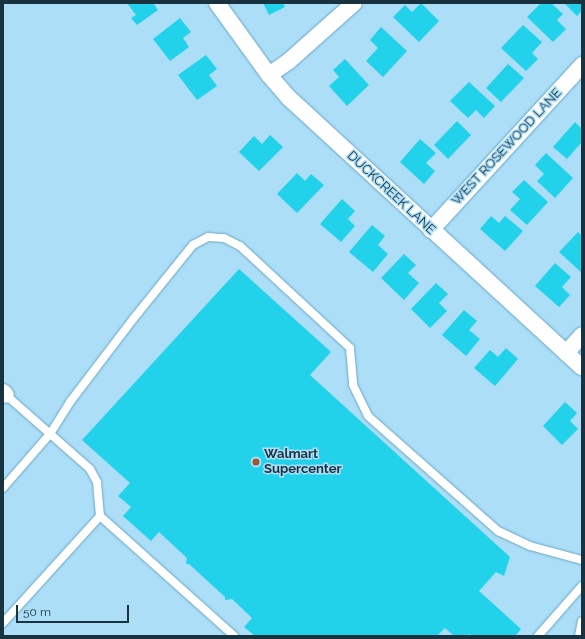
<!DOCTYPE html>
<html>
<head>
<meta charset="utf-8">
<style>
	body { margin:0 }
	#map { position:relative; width:585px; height:639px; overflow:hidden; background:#acdef8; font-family:Raleway,sans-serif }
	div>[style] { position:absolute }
	.building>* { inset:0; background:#22d1ea }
	.roads { filter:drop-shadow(0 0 1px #69a7c5) drop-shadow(0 0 1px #69a7c5) }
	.lane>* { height:8px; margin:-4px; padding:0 4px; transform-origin:4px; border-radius:4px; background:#fff }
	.street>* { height:16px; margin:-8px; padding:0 8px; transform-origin:8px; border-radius:8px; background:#fff }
	.dots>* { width:11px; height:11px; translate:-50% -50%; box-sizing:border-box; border:2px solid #acdef8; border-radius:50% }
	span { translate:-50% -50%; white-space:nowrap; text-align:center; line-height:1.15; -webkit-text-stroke:3px #acdef8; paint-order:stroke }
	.street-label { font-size:13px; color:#18323f }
	.poi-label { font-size:13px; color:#18323f; font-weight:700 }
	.left { translate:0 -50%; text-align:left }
	.frame { position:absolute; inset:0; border:4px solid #18323f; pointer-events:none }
	.scale { position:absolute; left:16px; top:605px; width:113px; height:18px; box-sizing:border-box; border:2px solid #18323f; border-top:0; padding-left:5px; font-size:12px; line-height:14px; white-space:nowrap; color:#18323f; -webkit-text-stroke:3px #acdef8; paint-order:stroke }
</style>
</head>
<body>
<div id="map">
	<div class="building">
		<div style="clip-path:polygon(127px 3px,153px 3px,158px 10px,137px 25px,131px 18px,136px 15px)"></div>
		<div style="clip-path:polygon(263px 3px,283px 3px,285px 7px,269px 15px)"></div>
		<div style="clip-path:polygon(421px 3px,439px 21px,419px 42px,393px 17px,405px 5px,412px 12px)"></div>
		<div style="clip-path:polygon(541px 3px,551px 3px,563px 14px,557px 20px,566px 29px,553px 42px,527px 17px)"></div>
		<div style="clip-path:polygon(564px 3px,582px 3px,582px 11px,577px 16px)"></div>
		<div style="clip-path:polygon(180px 18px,191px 32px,183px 38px,189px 47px,170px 61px,153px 39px)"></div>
		<div style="clip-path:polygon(523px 25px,542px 42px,532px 53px,538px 59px,526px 71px,501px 48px)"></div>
		<div style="clip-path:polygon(381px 27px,407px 51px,383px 77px,366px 61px,378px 48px,370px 40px)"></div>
		<div style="clip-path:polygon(206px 55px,217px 69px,209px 75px,217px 86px,197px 100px,178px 75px)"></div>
		<div style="clip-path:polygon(345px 59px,369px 85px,347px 106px,329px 86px,339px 77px,333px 70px)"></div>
		<div style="clip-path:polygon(508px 64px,524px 78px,501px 102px,486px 88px)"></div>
		<div style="clip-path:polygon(469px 82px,495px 106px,484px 118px,476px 110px,468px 118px,450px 101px)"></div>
		<div style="clip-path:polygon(457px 121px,471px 135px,448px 159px,434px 145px)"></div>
		<div style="clip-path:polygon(575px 122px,582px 129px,582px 142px,567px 159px,553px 147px)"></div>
		<div style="clip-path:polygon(270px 135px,283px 147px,259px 171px,239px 152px,254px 136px,262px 144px)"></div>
		<div style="clip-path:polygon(420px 139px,436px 153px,426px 163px,435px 171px,424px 184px,400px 162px)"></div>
		<div style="clip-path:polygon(546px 153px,573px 178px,555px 198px,537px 181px,544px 174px,535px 165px)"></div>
		<div style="clip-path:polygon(297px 173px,305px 181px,311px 174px,324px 185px,297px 213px,277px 194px)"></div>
		<div style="clip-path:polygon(524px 180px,548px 202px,527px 225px,510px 210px,520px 199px,512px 192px)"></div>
		<div style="clip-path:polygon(342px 199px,355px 211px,348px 219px,355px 226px,341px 242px,320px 224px)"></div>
		<div style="clip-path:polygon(491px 216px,499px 223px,505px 216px,523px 231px,505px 251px,480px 229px)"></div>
		<div style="clip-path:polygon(372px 225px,385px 236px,378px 245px,388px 254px,373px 272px,349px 252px)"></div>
		<div style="clip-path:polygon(578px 232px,582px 236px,582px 273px,559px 252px)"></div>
		<div style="clip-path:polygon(404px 254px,416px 265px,408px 273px,419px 283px,404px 300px,381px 278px)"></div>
		<div style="clip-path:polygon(555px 263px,571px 277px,562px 287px,570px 295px,559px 307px,535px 286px)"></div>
		<div style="clip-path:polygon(239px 269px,331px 352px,310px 375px,510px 557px,504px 576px,496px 572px,479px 591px,521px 629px,515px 636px,472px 636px,469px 634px,467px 636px,454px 636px,445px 628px,437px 636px,255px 636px,244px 627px,252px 618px,232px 599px,225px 600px,225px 597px,189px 564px,186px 564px,187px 558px,159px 532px,151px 541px,123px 516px,131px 507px,118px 496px,130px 483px,82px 440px)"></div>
		<div style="clip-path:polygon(436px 283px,448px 294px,439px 303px,447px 311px,430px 328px,411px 309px)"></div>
		<div style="clip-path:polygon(464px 310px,477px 321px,469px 330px,480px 339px,466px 356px,442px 335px)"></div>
		<div style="clip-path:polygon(506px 348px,518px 359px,495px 386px,474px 368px,490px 350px,498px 357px)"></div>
		<div style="clip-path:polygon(565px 402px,577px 413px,570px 421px,578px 429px,562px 445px,543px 426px)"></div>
	</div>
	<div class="roads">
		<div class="lane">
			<div style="left:6px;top:395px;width:112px;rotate:41.4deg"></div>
			<div style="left:90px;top:469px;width:15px;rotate:62deg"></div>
			<div style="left:97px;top:482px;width:34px;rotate:85deg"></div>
			<div style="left:100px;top:516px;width:180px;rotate:41.8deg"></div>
			<div style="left:3px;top:488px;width:72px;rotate:-49deg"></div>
			<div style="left:50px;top:434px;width:38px;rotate:-58deg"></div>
			<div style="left:70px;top:402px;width:106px;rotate:-52.7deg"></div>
			<div style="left:134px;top:318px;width:94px;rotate:-51.1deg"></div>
			<div style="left:193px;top:245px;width:17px;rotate:-28deg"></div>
			<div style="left:208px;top:237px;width:16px;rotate:4deg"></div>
			<div style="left:224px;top:238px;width:18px;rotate:27deg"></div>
			<div style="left:240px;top:246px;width:150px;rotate:42.8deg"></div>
			<div style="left:350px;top:348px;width:37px;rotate:85deg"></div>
			<div style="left:353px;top:385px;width:34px;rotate:64deg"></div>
			<div style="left:368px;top:416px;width:174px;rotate:41.5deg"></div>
			<div style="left:498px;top:531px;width:35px;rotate:25deg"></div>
			<div style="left:530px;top:546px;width:54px;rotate:15.1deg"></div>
			<div style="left:3px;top:623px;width:144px;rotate:-47.8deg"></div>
			<div style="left:538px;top:636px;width:67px;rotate:-48.7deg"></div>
			<div style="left:579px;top:636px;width:15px;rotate:-79deg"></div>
		</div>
		<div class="street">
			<div style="left:217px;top:3px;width:89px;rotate:54.2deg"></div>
			<div style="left:269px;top:75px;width:30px;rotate:49deg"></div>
			<div style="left:289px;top:98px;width:398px;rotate:42.6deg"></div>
			<div style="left:269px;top:75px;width:24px;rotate:-35deg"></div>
			<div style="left:289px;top:61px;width:87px;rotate:-41.7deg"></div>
			<div style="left:431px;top:230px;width:224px;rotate:-47.5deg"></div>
			<div style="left:566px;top:353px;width:24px;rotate:-48deg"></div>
			<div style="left:3px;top:392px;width:4px;rotate:45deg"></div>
		</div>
	</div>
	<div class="dots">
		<div style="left:256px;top:462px;background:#9d572c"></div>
	</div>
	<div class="street-label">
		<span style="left:507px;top:147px;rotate:-47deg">WEST ROSEWOOD LANE</span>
		<span style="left:391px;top:193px;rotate:43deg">DUCKCREEK LANE</span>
	</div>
	<div class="poi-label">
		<span class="left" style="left:264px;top:462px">Walmart<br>Supercenter</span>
	</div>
	<div class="frame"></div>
	<div class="scale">50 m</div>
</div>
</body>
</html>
